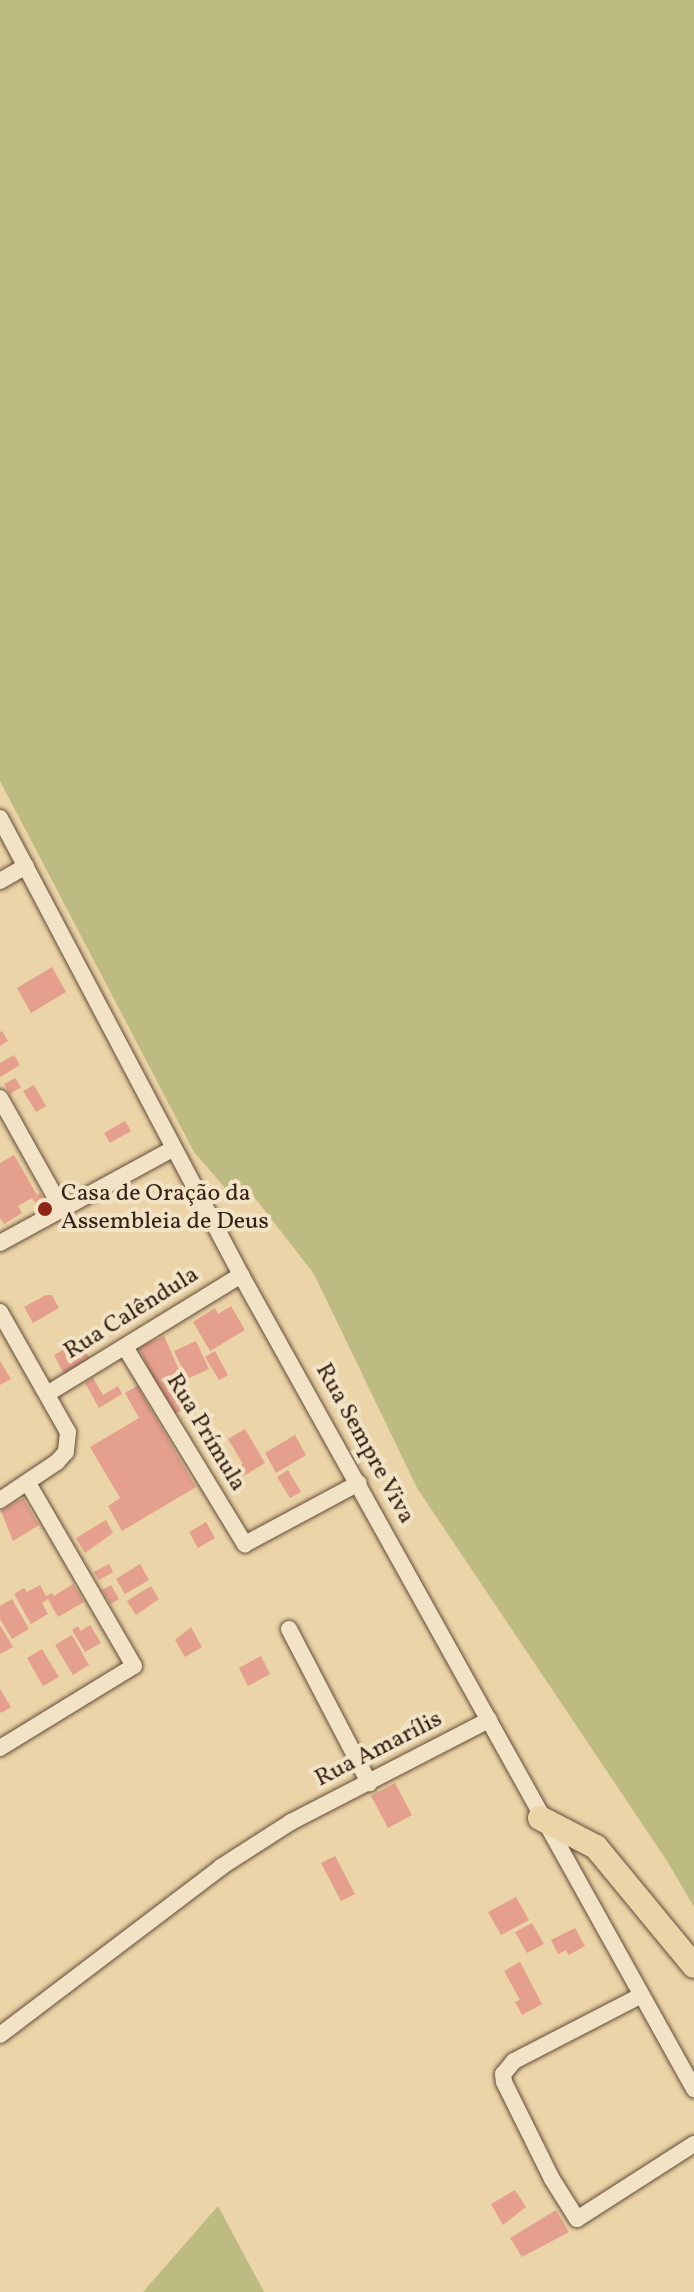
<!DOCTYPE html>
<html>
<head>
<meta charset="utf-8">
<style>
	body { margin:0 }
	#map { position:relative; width:694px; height:2292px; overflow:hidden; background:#ebd4a7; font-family:Vollkorn,serif }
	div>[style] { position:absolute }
	.green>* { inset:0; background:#bebb82 }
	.building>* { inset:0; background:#e49f8d }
	.roads { filter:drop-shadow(0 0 2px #624c38) drop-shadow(0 0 2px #624c38) }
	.street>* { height:16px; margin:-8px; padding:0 8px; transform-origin:8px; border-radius:8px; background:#f2e3c6 }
	.primary>* { height:24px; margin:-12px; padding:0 12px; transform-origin:12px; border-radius:12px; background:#ebd4a7 }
	.dots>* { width:22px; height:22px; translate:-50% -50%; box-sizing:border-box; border:4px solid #f2e3c6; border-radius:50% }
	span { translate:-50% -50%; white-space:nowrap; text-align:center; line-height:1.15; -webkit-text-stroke:8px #f2e3c6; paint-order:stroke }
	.poi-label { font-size:24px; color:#351e13 }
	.left { translate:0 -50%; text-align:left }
	.street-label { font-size:24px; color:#351e13 }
</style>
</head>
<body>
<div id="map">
	<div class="green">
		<div style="clip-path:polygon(0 0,694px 0,694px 1907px,667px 1861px,417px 1488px,314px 1274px,248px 1189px,226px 1189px,194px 1152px,0 781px)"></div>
		<div style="clip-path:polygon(218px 2206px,264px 2292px,143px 2292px)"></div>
	</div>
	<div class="building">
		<div style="clip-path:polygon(52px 967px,66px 992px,31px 1013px,17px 988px)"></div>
		<div style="clip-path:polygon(2px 1031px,8px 1041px,0 1046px,0 1032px)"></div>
		<div style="clip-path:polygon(14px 1055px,20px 1065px,0 1077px,0 1063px)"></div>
		<div style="clip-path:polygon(15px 1078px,21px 1087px,10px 1094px,4px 1084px)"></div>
		<div style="clip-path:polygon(34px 1085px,46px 1106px,36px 1112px,23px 1091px)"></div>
		<div style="clip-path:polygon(125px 1121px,131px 1131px,110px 1143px,104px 1133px)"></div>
		<div style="clip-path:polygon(14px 1155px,37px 1195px,40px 1193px,46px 1202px,37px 1206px,32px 1198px,18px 1206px,22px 1213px,4px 1224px,0 1218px,0 1163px)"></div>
		<div style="clip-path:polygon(46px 1295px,52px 1295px,59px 1308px,33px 1323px,24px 1307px)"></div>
		<div style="clip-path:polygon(231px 1306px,245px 1330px,210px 1351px,193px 1322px,215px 1308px,218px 1314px)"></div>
		<div style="clip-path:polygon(164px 1336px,194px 1403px,175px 1414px,160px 1393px,139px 1348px)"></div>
		<div style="clip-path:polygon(79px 1340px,90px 1359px,64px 1374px,54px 1355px,61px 1351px,60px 1348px)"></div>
		<div style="clip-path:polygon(196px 1341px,209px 1369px,187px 1379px,174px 1351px)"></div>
		<div style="clip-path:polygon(215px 1351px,228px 1375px,219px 1380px,205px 1357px)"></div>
		<div style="clip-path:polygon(0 1361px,11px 1379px,0 1385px)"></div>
		<div style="clip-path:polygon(93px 1378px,103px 1395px,118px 1386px,122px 1394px,99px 1408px,85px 1383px)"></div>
		<div style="clip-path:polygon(137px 1386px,196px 1487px,122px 1531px,108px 1506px,120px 1498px,90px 1447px,139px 1418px,125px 1393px)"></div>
		<div style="clip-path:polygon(245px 1429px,265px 1463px,242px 1477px,236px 1467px,243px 1464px,228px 1439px)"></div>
		<div style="clip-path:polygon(295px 1435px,306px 1455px,276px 1473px,265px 1453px)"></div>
		<div style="clip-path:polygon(288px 1470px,301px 1492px,290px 1498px,277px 1477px)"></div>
		<div style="clip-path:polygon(23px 1498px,39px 1525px,13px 1541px,1px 1511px)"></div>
		<div style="clip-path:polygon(106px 1520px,113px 1533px,85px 1553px,76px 1538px)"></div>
		<div style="clip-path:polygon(206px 1522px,215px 1538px,198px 1548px,189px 1532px)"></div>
		<div style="clip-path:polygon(109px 1564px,113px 1572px,99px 1580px,94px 1572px)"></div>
		<div style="clip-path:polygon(140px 1564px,149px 1580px,125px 1594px,116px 1579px)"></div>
		<div style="clip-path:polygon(73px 1584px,84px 1602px,58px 1617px,48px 1599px,42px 1603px,48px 1614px,31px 1624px,14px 1594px,24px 1588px,27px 1592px,40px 1585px,46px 1596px,52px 1593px,54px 1596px)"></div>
		<div style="clip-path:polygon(111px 1585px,119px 1599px,111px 1604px,102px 1590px)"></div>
		<div style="clip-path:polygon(151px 1586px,159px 1599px,136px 1615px,127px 1601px)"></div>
		<div style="clip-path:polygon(12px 1599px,29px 1629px,12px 1639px,0 1619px,0 1606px)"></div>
		<div style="clip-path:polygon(0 1625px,13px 1647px,0 1654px)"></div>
		<div style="clip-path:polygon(90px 1625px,101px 1643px,85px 1652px,72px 1630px,78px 1626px,81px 1631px)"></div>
		<div style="clip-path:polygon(191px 1627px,202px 1647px,185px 1657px,175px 1640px)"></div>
		<div style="clip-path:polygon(72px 1635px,89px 1665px,73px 1675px,55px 1645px)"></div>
		<div style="clip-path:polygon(42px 1649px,59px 1677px,43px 1686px,27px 1658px)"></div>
		<div style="clip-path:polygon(261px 1656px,270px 1674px,248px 1686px,239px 1668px)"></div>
		<div style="clip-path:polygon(0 1689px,11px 1707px,1px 1713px,0 1711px)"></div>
		<div style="clip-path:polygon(395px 1783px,412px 1815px,388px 1828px,371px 1796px)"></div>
		<div style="clip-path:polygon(335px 1856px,355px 1894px,341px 1901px,321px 1863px)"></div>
		<div style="clip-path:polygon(516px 1897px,529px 1920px,501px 1935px,488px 1912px)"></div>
		<div style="clip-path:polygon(532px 1923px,544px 1944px,527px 1953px,515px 1932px)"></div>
		<div style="clip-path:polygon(575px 1928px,585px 1946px,569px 1955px,566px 1950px,558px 1954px,551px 1940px)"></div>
		<div style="clip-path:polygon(520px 1962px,542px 2004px,522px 2015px,515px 2002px,520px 2000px,504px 1971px)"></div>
		<div style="clip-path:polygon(515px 2190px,526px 2207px,503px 2225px,491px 2204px)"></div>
		<div style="clip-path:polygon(556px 2210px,569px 2232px,522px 2257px,510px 2238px)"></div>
	</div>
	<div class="roads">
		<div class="street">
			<div style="left:0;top:818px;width:517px;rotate:62.19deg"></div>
			<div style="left:241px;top:1275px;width:932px;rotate:60.9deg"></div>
			<div style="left:0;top:881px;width:30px;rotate:-30deg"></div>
			<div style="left:0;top:1098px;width:127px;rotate:60.8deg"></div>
			<div style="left:0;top:1243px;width:198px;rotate:-28.6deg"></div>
			<div style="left:0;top:1312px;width:138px;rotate:60.5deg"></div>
			<div style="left:68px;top:1432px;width:20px;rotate:96deg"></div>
			<div style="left:66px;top:1452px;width:13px;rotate:132deg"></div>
			<div style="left:57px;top:1462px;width:69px;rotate:146.3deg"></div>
			<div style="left:125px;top:1347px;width:231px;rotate:58.7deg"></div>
			<div style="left:245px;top:1544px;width:129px;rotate:-28.2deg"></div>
			<div style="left:47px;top:1394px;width:228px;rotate:-31.5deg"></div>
			<div style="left:289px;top:1629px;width:174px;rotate:62.5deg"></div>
			<div style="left:0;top:1748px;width:157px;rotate:-31.5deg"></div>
			<div style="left:134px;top:1666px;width:211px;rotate:-120.1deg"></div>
			<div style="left:640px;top:1996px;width:142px;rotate:152.7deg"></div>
			<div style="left:514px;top:2061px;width:17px;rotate:130deg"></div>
			<div style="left:503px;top:2074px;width:8px;rotate:83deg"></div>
			<div style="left:504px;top:2082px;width:108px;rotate:63.7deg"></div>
			<div style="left:552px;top:2179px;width:47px;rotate:58deg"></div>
			<div style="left:577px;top:2219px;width:139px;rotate:-32.7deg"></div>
			<div style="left:0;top:2035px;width:278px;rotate:-37.2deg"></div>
			<div style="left:221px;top:1867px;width:83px;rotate:-32.7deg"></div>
			<div style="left:291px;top:1822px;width:223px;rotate:-27.3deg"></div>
		</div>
		<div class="primary">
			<div style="left:540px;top:1818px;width:63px;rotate:27.4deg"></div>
			<div style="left:596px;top:1847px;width:154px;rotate:50.5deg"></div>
		</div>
	</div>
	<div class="dots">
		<div style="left:45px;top:1209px;background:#8f2418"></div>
	</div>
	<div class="poi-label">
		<span class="left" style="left:61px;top:1209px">Casa de Oração da<br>Assembleia de Deus</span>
	</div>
	<div class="street-label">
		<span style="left:132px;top:1314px;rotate:-32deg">Rua Calêndula</span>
		<span style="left:205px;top:1433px;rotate:59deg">Rua Prímula</span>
		<span style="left:364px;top:1444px;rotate:61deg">Rua Sempre Viva</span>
		<span style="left:379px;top:1750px;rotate:-27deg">Rua Amarílis</span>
	</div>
</div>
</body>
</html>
